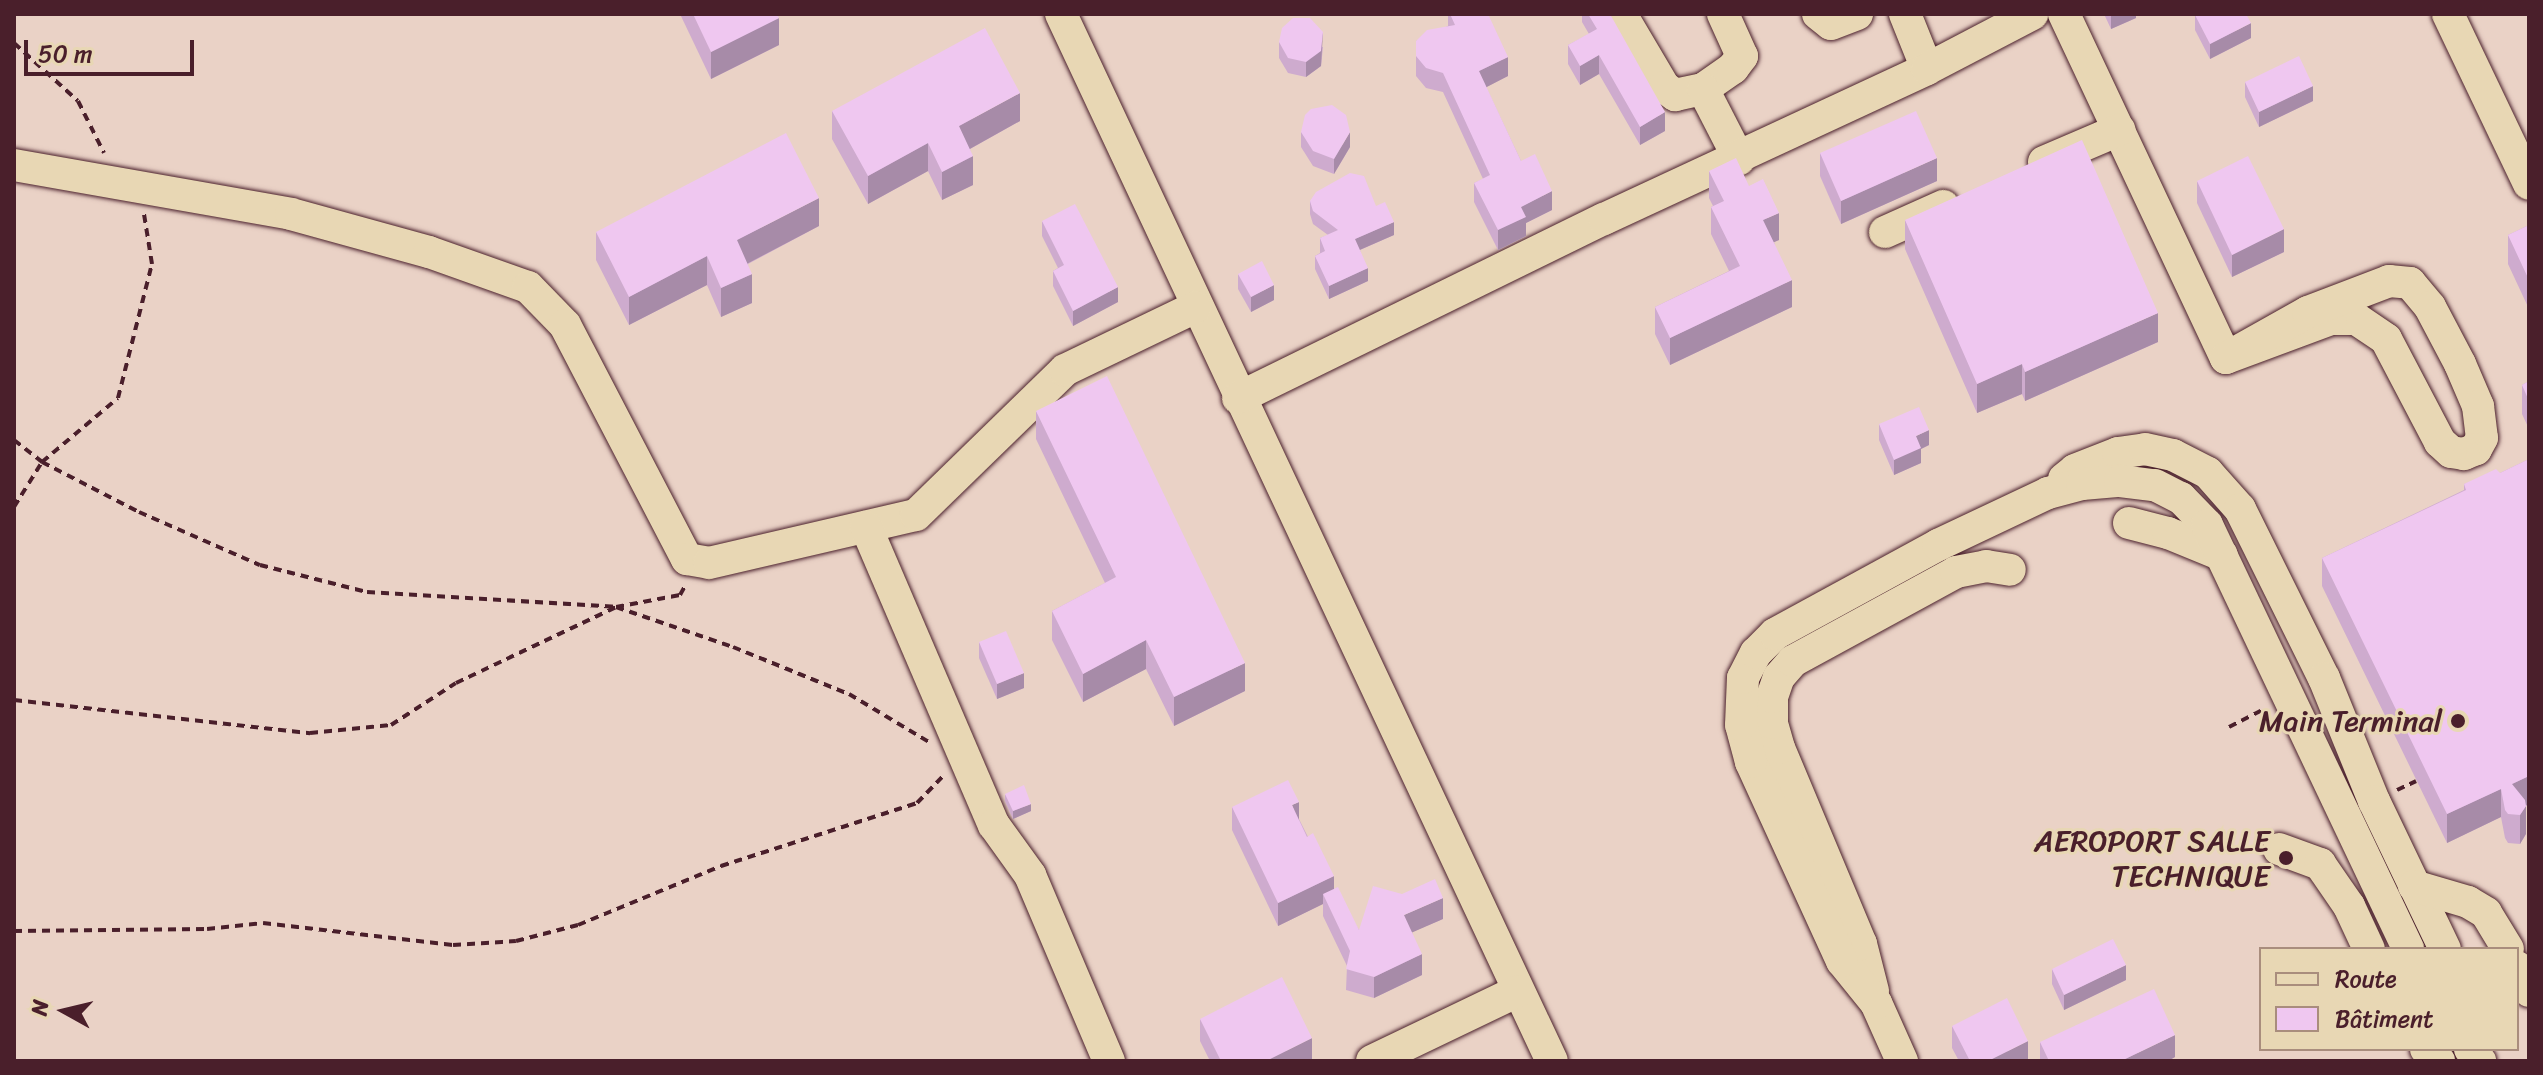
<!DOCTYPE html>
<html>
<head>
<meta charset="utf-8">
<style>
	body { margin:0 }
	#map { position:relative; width:2543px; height:1075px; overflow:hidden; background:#ead2c6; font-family:Sriracha,sans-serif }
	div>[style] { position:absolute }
	.path>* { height:4px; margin-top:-2px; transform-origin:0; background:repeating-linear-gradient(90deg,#4a1f2b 0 8px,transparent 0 14px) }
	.roads { filter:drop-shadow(0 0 2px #4a1f2b) drop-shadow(0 0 2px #4a1f2b) }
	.minor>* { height:32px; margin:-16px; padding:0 16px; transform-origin:16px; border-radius:16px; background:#e8d7b4 }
	.wall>* { inset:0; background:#ceabce }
	.shaded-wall>* { inset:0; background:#a78ba8 }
	.building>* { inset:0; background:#efc7f0 }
	.dots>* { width:22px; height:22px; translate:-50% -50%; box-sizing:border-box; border:4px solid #e8d7b4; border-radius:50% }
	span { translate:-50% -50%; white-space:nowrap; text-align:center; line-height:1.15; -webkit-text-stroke:6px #e8d7b4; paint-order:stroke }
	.poi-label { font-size:30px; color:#4a1f2b }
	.right { translate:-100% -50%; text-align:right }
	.frame { position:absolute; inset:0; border:16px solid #4a1f2b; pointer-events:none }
	.legend { position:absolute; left:2259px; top:947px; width:260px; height:104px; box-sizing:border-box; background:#e8d7b4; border:2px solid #a98d7d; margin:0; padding:10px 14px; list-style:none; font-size:24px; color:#4a1f2b }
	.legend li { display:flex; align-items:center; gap:16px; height:40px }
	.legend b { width:40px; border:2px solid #a98d7d }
	.north { position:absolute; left:24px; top:971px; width:80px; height:80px; -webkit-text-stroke:6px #e8d7b4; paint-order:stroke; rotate:278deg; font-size:22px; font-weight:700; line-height:32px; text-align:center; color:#4a1f2b }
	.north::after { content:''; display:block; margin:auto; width:28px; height:36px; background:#4a1f2b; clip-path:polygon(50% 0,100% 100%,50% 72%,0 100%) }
	.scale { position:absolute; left:24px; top:40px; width:170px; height:36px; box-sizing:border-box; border:4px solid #4a1f2b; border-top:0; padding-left:10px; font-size:24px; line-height:28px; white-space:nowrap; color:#4a1f2b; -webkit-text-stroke:6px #e8d7b4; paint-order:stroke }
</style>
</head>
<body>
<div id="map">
	<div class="path">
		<div style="left:14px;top:43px;width:86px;rotate:42.2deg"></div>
		<div style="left:78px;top:101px;width:58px;rotate:63.4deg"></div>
		<div style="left:14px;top:440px;width:36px;rotate:38deg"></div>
		<div style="left:42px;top:462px;width:109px;rotate:27.3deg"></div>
		<div style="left:139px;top:512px;width:132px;rotate:23.7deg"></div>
		<div style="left:260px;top:565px;width:110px;rotate:14.2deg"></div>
		<div style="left:367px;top:592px;width:249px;rotate:3.4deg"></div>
		<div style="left:616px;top:607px;width:65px;rotate:-10.6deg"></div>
		<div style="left:680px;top:595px;width:13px;rotate:-61deg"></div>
		<div style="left:14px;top:507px;width:53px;rotate:-58.1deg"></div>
		<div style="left:42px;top:462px;width:99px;rotate:-40.1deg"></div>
		<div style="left:118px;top:398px;width:138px;rotate:-75.8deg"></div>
		<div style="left:152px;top:264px;width:51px;rotate:-99.1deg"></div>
		<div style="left:14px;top:700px;width:298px;rotate:6.4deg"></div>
		<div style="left:310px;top:733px;width:81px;rotate:-5.6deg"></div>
		<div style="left:391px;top:725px;width:77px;rotate:-32.9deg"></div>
		<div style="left:456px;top:683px;width:177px;rotate:-25.4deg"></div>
		<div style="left:616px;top:607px;width:124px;rotate:18.9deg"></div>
		<div style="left:733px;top:647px;width:125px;rotate:22.1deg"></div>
		<div style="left:849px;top:694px;width:93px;rotate:31deg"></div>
		<div style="left:2229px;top:727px;width:39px;rotate:-27deg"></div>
		<div style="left:2397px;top:790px;width:21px;rotate:-25deg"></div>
		<div style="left:14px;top:931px;width:193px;rotate:-0.6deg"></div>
		<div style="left:207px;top:929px;width:56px;rotate:-6.1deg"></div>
		<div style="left:263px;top:923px;width:191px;rotate:6.6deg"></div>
		<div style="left:453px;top:945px;width:63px;rotate:-3.6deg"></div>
		<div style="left:516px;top:941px;width:64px;rotate:-14.5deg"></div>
		<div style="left:578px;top:925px;width:155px;rotate:-22.4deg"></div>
		<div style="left:721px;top:866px;width:206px;rotate:-17.8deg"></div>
		<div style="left:917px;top:803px;width:37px;rotate:-46deg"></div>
	</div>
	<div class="roads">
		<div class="minor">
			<div style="left:1061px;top:14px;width:1156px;rotate:64.88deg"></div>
			<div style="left:1621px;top:14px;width:85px;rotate:59.5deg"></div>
			<div style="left:1664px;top:87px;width:14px;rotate:36deg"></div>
			<div style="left:1675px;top:95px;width:29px;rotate:-12deg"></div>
			<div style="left:1703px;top:89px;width:37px;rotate:-35deg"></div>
			<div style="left:1733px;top:68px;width:15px;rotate:-53deg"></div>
			<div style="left:1742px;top:56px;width:46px;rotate:-114.3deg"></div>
			<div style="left:1818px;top:14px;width:16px;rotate:38deg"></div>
			<div style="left:1831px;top:24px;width:28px;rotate:-21deg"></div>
			<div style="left:1905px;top:14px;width:59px;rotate:68.2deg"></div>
			<div style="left:2064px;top:14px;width:380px;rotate:64.8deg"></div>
			<div style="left:2448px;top:14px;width:188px;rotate:64.5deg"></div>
			<div style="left:1703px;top:89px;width:79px;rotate:62.8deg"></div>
			<div style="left:2044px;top:162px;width:82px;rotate:-23.1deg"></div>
			<div style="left:14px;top:165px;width:281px;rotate:10deg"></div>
			<div style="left:291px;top:214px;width:143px;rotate:15.4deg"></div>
			<div style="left:429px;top:252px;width:105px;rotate:19.5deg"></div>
			<div style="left:528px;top:287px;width:53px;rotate:45.8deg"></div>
			<div style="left:565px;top:325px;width:264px;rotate:62.5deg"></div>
			<div style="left:687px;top:559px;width:22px;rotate:10deg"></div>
			<div style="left:709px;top:563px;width:212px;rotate:-13.1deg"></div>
			<div style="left:916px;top:515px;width:208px;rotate:-44.2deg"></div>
			<div style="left:1065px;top:370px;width:145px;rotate:-25.7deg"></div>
			<div style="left:1885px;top:232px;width:64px;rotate:-24.1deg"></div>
			<div style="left:2389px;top:281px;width:21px;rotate:5deg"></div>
			<div style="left:2410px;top:283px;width:31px;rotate:50deg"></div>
			<div style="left:2430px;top:307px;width:64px;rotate:62.2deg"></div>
			<div style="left:2460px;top:364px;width:46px;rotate:66.8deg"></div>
			<div style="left:2478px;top:406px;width:32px;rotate:83deg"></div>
			<div style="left:2482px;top:438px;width:13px;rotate:119deg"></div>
			<div style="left:2476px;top:449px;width:13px;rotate:157deg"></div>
			<div style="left:2464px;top:454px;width:13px;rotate:-171deg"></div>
			<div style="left:2451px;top:452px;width:15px;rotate:-138deg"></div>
			<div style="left:2440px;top:442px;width:116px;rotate:-117.7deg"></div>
			<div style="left:2386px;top:339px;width:36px;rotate:-146deg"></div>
			<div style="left:2356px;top:319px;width:25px;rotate:180deg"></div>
			<div style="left:2331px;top:319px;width:112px;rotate:159.6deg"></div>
			<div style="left:2226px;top:358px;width:94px;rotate:-29.3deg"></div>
			<div style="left:2308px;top:312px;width:87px;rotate:-20.9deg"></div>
			<div style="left:1238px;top:398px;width:407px;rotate:-26.1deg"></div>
			<div style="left:1604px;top:219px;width:356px;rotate:-24.9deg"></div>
			<div style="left:1927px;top:69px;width:119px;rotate:-27.6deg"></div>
			<div style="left:2064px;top:479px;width:14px;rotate:-39deg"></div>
			<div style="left:2075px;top:470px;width:46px;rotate:-21.6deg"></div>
			<div style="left:2118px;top:453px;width:27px;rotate:-8deg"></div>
			<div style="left:2145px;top:449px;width:29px;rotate:12deg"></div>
			<div style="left:2173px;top:455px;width:39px;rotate:27deg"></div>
			<div style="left:2208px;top:473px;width:48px;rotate:48.4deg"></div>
			<div style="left:2240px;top:509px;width:189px;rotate:63.6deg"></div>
			<div style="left:2324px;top:678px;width:133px;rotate:67.9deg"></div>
			<div style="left:2374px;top:801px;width:164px;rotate:64.4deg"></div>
			<div style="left:2129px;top:523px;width:40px;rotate:14.4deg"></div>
			<div style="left:2168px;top:533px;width:58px;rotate:22.2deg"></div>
			<div style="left:866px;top:527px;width:324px;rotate:66.8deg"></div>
			<div style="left:994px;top:825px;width:62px;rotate:54.2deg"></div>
			<div style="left:1030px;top:875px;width:202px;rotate:67deg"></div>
			<div style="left:2279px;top:849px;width:44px;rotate:20.1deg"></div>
			<div style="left:2320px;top:864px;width:51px;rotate:55.4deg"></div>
			<div style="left:2349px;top:906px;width:47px;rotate:65.1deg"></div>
			<div style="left:2414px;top:886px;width:56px;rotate:16.5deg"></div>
			<div style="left:2468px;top:902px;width:21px;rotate:31deg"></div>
			<div style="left:2486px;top:913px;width:42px;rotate:58.6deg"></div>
			<div style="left:2517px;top:967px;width:27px;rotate:63deg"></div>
			<div style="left:1873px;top:991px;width:49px;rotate:-104.3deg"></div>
			<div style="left:1861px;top:944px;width:212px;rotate:-112.7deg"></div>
			<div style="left:1779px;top:748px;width:26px;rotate:-106deg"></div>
			<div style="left:1772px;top:723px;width:26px;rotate:-90deg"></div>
			<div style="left:1772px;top:697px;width:21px;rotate:-71deg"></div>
			<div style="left:1779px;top:677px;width:21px;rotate:-49deg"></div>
			<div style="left:1793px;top:661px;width:186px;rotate:-28.6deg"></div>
			<div style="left:1956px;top:572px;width:31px;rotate:-11deg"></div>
			<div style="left:1986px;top:566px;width:24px;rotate:9deg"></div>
			<div style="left:2426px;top:1049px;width:18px;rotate:43deg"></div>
			<div style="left:2470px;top:1049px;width:16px;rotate:50deg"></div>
			<div style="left:1372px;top:1061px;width:162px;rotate:-25.6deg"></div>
			<div style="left:1902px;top:1061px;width:64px;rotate:-114.1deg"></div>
			<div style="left:1876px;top:1003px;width:54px;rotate:-129deg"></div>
			<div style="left:1842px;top:961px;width:219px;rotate:-114.6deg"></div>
			<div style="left:1751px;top:762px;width:38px;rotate:-105deg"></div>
			<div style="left:1741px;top:725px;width:47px;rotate:-87.6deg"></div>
			<div style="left:1743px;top:678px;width:28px;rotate:-63deg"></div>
			<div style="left:1756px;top:653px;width:27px;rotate:-45deg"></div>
			<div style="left:1775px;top:634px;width:186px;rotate:-28.6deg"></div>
			<div style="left:1938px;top:545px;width:122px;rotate:-25.3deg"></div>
			<div style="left:2048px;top:493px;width:35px;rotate:-15deg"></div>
			<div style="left:2082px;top:484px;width:38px;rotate:-5deg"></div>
			<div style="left:2120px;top:481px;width:35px;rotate:7deg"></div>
			<div style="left:2155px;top:485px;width:29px;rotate:27deg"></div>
			<div style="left:2181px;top:498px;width:37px;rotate:46deg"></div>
			<div style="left:2207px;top:525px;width:469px;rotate:64.6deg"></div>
		</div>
	</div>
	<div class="wall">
		<div style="clip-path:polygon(680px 14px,777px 14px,779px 45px,711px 79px)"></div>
		<div style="clip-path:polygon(1448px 14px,1488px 14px,1508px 76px,1486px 87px,1521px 161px,1552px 210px,1526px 223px,1526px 236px,1498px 250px,1474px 202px,1474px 183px,1483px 179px,1443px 92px,1426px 88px,1416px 76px,1416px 41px,1448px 26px)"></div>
		<div style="clip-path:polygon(1582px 14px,1610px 14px,1665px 131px,1640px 145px,1599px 74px,1580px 85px,1568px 64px,1568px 45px,1589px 34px,1582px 22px)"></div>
		<div style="clip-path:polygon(2104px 14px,2136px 14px,2136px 18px,2111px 29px)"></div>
		<div style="clip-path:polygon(2195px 15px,2251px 38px,2210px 59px,2195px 30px)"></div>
		<div style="clip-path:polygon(1279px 42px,1323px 47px,1321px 66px,1306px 77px,1288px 73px,1279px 58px)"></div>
		<div style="clip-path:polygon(2245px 82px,2313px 101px,2259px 127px,2245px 97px)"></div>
		<div style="clip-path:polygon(832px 111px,1020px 121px,970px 149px,973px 185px,942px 200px,928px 171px,868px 204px,832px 139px)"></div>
		<div style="clip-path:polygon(1301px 132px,1350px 147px,1334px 174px,1313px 166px,1301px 147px)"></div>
		<div style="clip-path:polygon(1820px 153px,1937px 181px,1841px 224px,1820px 176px)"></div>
		<div style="clip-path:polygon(1709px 171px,1749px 186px,1779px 240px,1774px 242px,1792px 307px,1670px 365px,1655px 334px,1655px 307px,1729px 271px,1711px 234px,1711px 207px,1713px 206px,1709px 198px)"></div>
		<div style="clip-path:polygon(2197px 181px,2284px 252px,2232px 277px,2197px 203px)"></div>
		<div style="clip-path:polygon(1310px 201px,1376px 206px,1394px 235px,1360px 250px,1368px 281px,1329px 299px,1315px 269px,1315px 256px,1320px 253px,1320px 238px,1328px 235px,1313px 224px,1310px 214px)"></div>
		<div style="clip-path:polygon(1905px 220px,2158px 342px,2025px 401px,2022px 394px,1977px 413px,1905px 249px)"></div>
		<div style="clip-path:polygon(1042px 221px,1118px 302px,1073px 326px,1053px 286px,1053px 271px,1058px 268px,1042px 236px)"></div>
		<div style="clip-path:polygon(2529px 225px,2529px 309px,2508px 264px,2508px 235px)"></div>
		<div style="clip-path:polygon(819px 226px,748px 264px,752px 303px,721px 317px,707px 285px,629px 325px,596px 260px,596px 232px)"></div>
		<div style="clip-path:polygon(1238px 274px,1274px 300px,1251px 312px,1238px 289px)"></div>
		<div style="clip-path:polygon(2529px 381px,2529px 429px,2522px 414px,2522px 385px)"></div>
		<div style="clip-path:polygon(1036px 411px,1245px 691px,1174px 726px,1146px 669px,1083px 702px,1052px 640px,1052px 611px,1105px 583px,1036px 439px)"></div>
		<div style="clip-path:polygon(1879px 424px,1929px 445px,1921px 449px,1921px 463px,1894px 475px,1879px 440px)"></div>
		<div style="clip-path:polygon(2529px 459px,2529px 804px,2526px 806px,2526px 834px,2520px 844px,2508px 843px,2505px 838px,2501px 817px,2447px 843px,2322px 586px,2322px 558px,2464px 490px,2464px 484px,2500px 473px)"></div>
		<div style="clip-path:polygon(979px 642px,1024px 688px,997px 699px,979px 658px)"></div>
		<div style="clip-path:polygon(1005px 794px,1031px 811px,1013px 819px,1005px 801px)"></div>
		<div style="clip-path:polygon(1232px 807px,1299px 819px,1334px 889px,1359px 930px,1443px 919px,1412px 932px,1422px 975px,1374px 998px,1346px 990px,1347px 966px,1323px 916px,1323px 904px,1278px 926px,1232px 830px)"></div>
		<div style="clip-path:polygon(2052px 969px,2126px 980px,2064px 1010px,2052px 984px)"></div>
		<div style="clip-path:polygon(1200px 1019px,1312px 1060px,1210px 1061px,1200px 1041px)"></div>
		<div style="clip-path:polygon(1952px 1026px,2028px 1061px,1959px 1061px,1952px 1048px)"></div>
		<div style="clip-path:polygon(2040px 1042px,2175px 1057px,2168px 1061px,2040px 1061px)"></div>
	</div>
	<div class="shaded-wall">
		<div style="clip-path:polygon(2111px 14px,2136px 14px,2136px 18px,2111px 29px)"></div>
		<div style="clip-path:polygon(779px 18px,779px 45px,711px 79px,711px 52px)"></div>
		<div style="clip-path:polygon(2251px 23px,2251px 38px,2210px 59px,2210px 44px)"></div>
		<div style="clip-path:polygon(1323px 32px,1321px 66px,1306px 77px,1306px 62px)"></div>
		<div style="clip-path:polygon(1599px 55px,1599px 74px,1580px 85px,1580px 66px)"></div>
		<div style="clip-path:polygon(1508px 57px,1508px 76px,1479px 91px,1479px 71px)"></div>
		<div style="clip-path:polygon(2313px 86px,2313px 101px,2259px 127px,2259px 112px)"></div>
		<div style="clip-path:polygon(1020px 93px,1020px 121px,959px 155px,959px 126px)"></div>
		<div style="clip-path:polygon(1665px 112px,1665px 131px,1640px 145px,1640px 127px)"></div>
		<div style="clip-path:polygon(1350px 132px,1350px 147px,1334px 174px,1334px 159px)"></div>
		<div style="clip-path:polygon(928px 143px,928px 171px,868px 204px,868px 176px)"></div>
		<div style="clip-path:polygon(973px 156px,973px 185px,942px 200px,942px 172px)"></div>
		<div style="clip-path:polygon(1937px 158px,1937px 181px,1841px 224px,1841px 201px)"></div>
		<div style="clip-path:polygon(1552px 191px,1552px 210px,1526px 223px,1526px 236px,1498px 250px,1498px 230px,1521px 207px)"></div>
		<div style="clip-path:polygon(819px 198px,819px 226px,737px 269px,737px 240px)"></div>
		<div style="clip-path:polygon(1779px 213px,1779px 240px,1763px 247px,1763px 220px)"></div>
		<div style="clip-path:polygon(1394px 222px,1394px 235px,1355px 252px,1355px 239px)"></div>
		<div style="clip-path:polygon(2284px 229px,2284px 252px,2232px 277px,2232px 255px)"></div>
		<div style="clip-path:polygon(707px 256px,707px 285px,629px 325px,629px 297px)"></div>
		<div style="clip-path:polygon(1368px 268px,1368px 281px,1329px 299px,1329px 286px)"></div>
		<div style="clip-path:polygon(752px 274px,752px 303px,721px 317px,721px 288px)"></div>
		<div style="clip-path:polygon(1792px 280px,1792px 307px,1670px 365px,1670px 338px)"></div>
		<div style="clip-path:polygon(1274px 285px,1274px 300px,1251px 312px,1251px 297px)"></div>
		<div style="clip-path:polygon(1118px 287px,1118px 302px,1073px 326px,1073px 311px)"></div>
		<div style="clip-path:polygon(2158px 313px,2158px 342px,2025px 401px,2025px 372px)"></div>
		<div style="clip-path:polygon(2022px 364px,2022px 394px,1977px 413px,1977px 384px)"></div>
		<div style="clip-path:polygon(1929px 430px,1929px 445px,1921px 449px,1921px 463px,1894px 475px,1894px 460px,1916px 436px)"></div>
		<div style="clip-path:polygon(1146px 640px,1146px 669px,1083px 702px,1083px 674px)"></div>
		<div style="clip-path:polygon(1245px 663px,1245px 691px,1174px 726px,1174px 697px)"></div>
		<div style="clip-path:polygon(1024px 673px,1024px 688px,997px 699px,997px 684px)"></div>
		<div style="clip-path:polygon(2529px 776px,2529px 804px,2512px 812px,2512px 784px)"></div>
		<div style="clip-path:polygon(2501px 789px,2501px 817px,2447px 843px,2447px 814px)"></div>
		<div style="clip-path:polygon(1299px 802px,1299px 825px,1292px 805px)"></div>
		<div style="clip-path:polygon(1031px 804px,1031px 811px,1013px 819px,1013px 811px)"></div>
		<div style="clip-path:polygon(2526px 806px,2526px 834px,2520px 844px,2520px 815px)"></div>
		<div style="clip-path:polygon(1334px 876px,1334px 899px,1323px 894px,1323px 904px,1278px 926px,1278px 903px)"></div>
		<div style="clip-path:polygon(1443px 898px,1443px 919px,1404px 936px,1404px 915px)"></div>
		<div style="clip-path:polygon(1422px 954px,1422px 975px,1374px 998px,1374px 977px)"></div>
		<div style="clip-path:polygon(2126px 965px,2126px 980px,2064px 1010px,2064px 995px)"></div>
		<div style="clip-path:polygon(2175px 1035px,2175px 1057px,2168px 1061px,2121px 1061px)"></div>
		<div style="clip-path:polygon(1312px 1038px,1312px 1060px,1266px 1061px)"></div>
		<div style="clip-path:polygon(2028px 1041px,2028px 1061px,1988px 1061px)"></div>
	</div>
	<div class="building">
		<div style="clip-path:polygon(693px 14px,777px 14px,779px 18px,711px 52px)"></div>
		<div style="clip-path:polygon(1450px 14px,1488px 14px,1508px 57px,1479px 71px,1521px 161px,1535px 154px,1552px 191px,1521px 207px,1526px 217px,1498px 230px,1474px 183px,1490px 175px,1443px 73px,1426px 68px,1416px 56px,1416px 41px,1427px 30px,1455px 25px)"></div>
		<div style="clip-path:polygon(1588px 14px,1610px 14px,1665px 112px,1640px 127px,1599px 55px,1580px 66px,1568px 45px,1597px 29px)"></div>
		<div style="clip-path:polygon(2197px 14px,2246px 14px,2251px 23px,2210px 44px,2195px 15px)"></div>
		<div style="clip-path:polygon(1293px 18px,1310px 18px,1323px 32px,1321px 51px,1306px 62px,1288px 58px,1279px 42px,1282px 28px)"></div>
		<div style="clip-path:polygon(985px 28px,1020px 93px,959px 126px,973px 156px,942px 172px,928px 143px,868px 176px,832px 111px)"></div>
		<div style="clip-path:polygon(2299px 56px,2313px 86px,2259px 112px,2245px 82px)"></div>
		<div style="clip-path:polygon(1332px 105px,1346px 115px,1350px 132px,1334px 159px,1313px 151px,1301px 132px,1305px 115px,1311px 109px)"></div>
		<div style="clip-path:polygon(1916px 111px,1937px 158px,1841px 201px,1820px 153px)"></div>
		<div style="clip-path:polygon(786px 133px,819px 198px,737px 240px,752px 274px,721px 288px,707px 256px,629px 297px,596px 232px)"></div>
		<div style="clip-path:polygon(2082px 140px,2158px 313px,2025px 372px,2022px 364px,1977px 384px,1905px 220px)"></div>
		<div style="clip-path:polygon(2248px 156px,2284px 229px,2232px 255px,2197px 181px)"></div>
		<div style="clip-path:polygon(1736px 158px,1749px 186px,1763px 179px,1779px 213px,1763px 220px,1792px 280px,1670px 338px,1655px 307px,1740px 266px,1711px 207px,1724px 201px,1709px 171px)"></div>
		<div style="clip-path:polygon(1350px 173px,1364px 176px,1376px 206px,1385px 202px,1394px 222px,1355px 239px,1368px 268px,1329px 286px,1315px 256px,1325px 251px,1320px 238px,1338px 230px,1313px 211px,1310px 201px,1316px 192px)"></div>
		<div style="clip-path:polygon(1075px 204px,1118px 287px,1073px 311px,1053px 271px,1064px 265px,1042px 221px)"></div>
		<div style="clip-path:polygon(2529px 225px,2529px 280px,2508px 235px)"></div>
		<div style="clip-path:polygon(1262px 261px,1274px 285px,1251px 297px,1238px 274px)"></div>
		<div style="clip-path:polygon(1107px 376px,1245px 663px,1174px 697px,1146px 640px,1083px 674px,1052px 611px,1116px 577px,1036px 411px)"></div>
		<div style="clip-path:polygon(2529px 381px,2529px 401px,2522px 385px)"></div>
		<div style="clip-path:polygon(1919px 407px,1929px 430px,1916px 436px,1921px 448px,1894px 460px,1879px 424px)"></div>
		<div style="clip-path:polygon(2529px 459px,2529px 776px,2512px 784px,2525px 800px,2526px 806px,2520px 815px,2508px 814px,2505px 810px,2501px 789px,2447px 814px,2322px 558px,2466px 490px,2464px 484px,2496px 469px,2500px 473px)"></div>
		<div style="clip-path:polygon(1006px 631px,1024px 673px,997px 684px,979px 642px)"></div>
		<div style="clip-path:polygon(1288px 780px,1299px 802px,1292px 805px,1307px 837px,1313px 833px,1334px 876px,1278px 903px,1232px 807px)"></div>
		<div style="clip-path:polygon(1024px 785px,1031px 804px,1013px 811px,1005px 794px)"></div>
		<div style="clip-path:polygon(1435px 879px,1443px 898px,1404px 915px,1422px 954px,1374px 977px,1346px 969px,1350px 951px,1323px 894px,1338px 887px,1359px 930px,1373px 886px,1402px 894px)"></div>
		<div style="clip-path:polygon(2113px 939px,2126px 965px,2064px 995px,2052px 969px)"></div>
		<div style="clip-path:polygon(1282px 977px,1312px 1038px,1266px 1061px,1221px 1061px,1200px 1019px)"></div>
		<div style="clip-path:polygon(2154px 989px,2175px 1035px,2121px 1061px,2049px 1061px,2040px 1042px)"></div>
		<div style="clip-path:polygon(2007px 998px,2028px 1041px,1988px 1061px,1970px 1061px,1952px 1026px)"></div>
	</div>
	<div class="dots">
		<div style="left:2458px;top:721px;background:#4a1f2b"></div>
		<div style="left:2286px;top:858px;background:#4a1f2b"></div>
	</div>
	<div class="poi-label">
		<span class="right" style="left:2442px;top:721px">Main Terminal</span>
		<span class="right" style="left:2270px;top:858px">AEROPORT SALLE<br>TECHNIQUE</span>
	</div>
	<div class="frame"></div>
	<ul class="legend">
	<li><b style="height:10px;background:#e8d7b4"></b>Route</li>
	<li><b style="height:22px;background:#efc7f0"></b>Bâtiment</li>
	</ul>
	<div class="north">N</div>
	<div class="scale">50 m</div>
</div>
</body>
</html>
